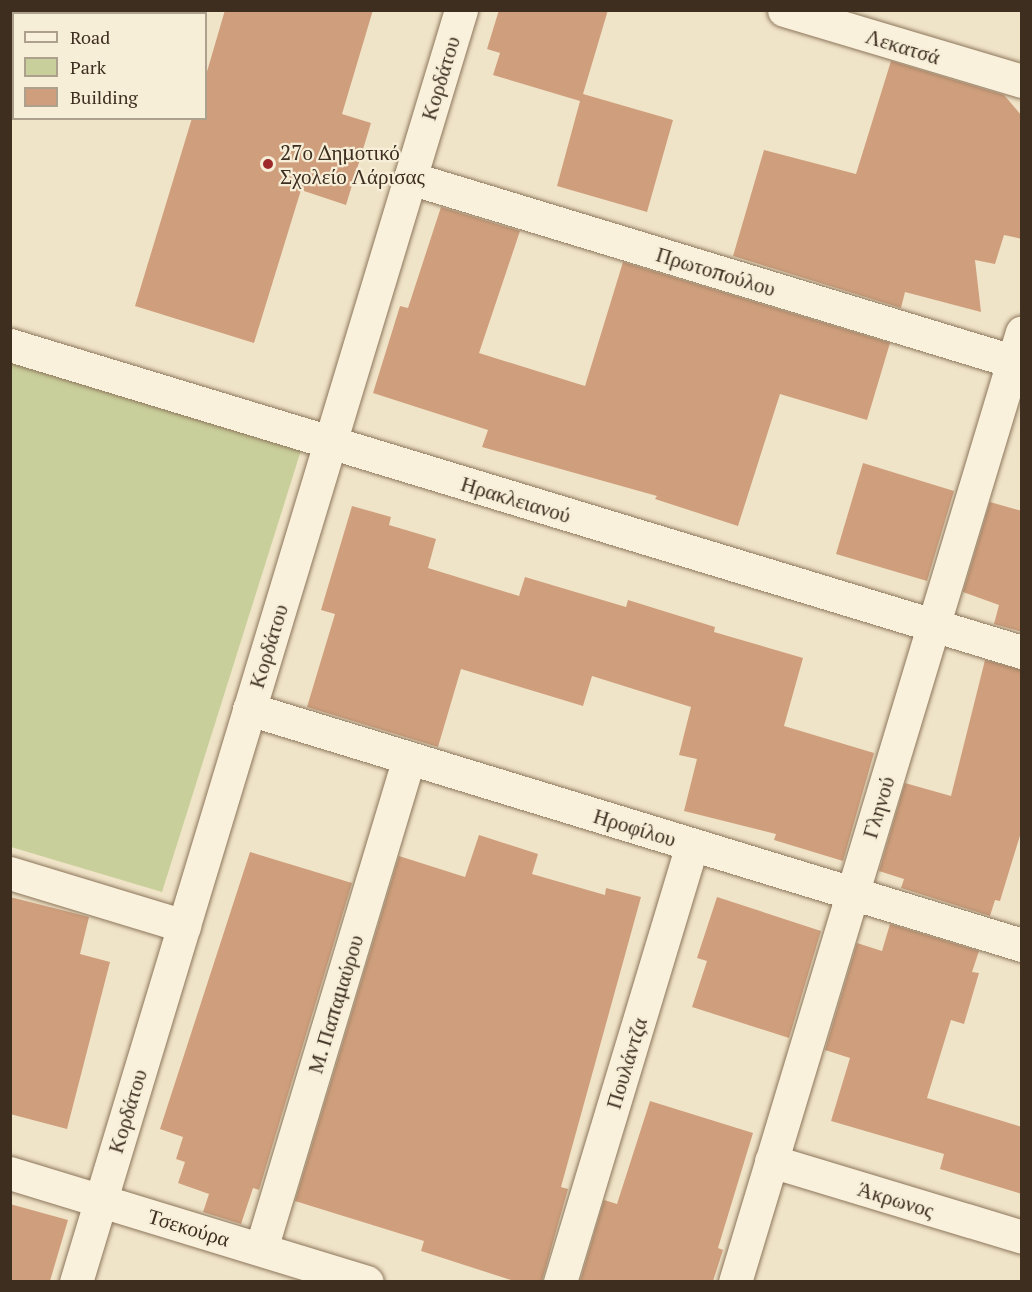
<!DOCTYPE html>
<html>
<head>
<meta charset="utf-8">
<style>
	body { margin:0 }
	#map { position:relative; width:1032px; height:1292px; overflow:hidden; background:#f0e4c8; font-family:"PT Serif",serif }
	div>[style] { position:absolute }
	.green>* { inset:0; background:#c9cf9b }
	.building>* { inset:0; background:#cf9f7d }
	.roads { filter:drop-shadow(0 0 2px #8d765c) drop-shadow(0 0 2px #8d765c) }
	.street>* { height:33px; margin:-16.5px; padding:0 16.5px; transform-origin:16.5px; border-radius:16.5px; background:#faf1dc }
	.dots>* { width:16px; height:16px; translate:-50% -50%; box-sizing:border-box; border:3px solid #f7eed8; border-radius:50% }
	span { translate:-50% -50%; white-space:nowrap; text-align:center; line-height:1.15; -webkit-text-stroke:4.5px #f7eed8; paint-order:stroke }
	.street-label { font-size:21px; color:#3d2e20 }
	.poi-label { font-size:21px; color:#3d2e20 }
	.left { translate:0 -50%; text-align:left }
	.frame { position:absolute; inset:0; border:12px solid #3d2e20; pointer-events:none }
	.legend { position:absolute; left:12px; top:12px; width:195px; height:108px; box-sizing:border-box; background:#f7eed8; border:2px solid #ada18e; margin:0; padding:8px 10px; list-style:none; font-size:18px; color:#3d2e20 }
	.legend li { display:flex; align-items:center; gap:12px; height:30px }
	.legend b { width:30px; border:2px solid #ada18e }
</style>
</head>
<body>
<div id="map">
	<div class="green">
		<div style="clip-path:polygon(10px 356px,303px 444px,162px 892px,11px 847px)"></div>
	</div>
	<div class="building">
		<div style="clip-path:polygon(225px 10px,373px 10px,342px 114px,371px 123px,346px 205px,301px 190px,254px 343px,135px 306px,192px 118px,206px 118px,206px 75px)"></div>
		<div style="clip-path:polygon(499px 10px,608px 10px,583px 94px,673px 120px,647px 212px,557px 186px,580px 101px,493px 75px,500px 53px,487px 49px)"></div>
		<div style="clip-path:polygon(891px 61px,1004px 95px,1022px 116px,1022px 239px,1004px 235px,995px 264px,975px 260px,981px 312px,905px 292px,901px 308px,733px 256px,764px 150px,856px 174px)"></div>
		<div style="clip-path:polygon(441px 207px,520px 231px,479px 353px,585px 386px,623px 262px,890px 343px,867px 420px,780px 394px,738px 526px,655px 499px,657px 496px,482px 447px,488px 430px,373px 393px,400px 306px,408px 308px)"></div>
		<div style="clip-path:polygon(863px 463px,954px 491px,927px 581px,836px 554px)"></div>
		<div style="clip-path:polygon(990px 502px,1022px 511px,1022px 632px,994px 624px,999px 605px,963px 592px)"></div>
		<div style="clip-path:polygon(352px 506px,391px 517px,389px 525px,436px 539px,428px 568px,519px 596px,525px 577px,626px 607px,628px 600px,715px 627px,714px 632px,803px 658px,784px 726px,874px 753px,843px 861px,774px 840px,776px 834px,684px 811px,697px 759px,679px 755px,691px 707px,592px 676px,583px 706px,461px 669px,438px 747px,307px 707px,335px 614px,321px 610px)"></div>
		<div style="clip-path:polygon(985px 660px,1022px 670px,1022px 829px,1000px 901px,995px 900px,990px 916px,901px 888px,904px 879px,879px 871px,905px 783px,951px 796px)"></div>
		<div style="clip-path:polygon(479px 835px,538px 854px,532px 874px,605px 895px,606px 888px,641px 897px,561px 1187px,568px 1189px,542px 1281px,514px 1281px,421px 1251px,424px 1241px,295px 1201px,399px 856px,465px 877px)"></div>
		<div style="clip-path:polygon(250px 852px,352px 883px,259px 1190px,253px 1188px,241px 1224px,203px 1212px,209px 1194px,178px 1183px,185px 1162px,176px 1159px,183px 1137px,160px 1129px)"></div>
		<div style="clip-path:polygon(10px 897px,89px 917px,80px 954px,110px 962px,67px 1129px,10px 1114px)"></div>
		<div style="clip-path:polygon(717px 897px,821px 931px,789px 1038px,692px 1007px,707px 961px,697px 958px)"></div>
		<div style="clip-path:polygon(890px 924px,979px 951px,972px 972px,979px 973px,964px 1024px,951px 1020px,927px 1098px,1022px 1127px,1022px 1194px,940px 1169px,944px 1154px,831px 1121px,850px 1058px,825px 1050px,857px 943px,882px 951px)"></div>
		<div style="clip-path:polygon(650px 1101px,753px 1133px,718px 1248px,723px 1250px,713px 1281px,580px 1281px,604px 1200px,617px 1204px)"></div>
		<div style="clip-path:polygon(10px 1204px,68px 1220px,50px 1281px,10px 1281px)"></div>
	</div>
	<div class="roads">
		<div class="street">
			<div style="left:784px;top:10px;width:248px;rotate:16.6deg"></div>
			<div style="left:410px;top:178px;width:640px;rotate:16.91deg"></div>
			<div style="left:10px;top:345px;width:1058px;rotate:16.88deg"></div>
			<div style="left:249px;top:709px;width:808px;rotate:16.98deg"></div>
			<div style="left:10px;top:873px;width:182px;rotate:16.9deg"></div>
			<div style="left:771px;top:1161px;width:262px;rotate:16.8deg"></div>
			<div style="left:10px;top:1173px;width:373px;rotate:17deg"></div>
			<div style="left:261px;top:1249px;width:513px;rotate:-73.23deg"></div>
			<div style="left:76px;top:1282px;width:1329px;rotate:-73.16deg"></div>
			<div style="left:560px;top:1282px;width:457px;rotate:-73.2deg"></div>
			<div style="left:735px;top:1282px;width:992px;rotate:-73.19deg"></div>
		</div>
	</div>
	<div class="dots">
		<div style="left:268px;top:164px;background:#9e2a2b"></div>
	</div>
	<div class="street-label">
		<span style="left:903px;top:46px;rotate:17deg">Λεκατσά</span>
		<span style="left:440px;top:78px;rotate:-73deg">Κορδάτου</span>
		<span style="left:716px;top:271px;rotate:17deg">Πρωτοπούλου</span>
		<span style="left:516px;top:499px;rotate:17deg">Ηρακλειανού</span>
		<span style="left:268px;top:646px;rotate:-73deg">Κορδάτου</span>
		<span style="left:878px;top:807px;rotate:-73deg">Γληνού</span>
		<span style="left:635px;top:827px;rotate:17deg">Ηροφίλου</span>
		<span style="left:335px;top:1004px;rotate:-73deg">Μ. Παπαμαύρου</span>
		<span style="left:626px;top:1063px;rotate:-73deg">Πουλάντζα</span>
		<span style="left:127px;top:1111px;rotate:-73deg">Κορδάτου</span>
		<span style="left:896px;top:1199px;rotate:17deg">Άκρωνος</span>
		<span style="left:189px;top:1227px;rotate:17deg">Τσεκούρα</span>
	</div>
	<div class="poi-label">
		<span class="left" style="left:280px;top:164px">27ο Δημοτικό<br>Σχολείο Λάρισας</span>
	</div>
	<div class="frame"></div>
	<ul class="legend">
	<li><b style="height:8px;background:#faf1dc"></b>Road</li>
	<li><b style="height:16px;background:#c9cf9b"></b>Park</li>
	<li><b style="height:16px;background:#cf9f7d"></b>Building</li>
	</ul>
</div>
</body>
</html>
